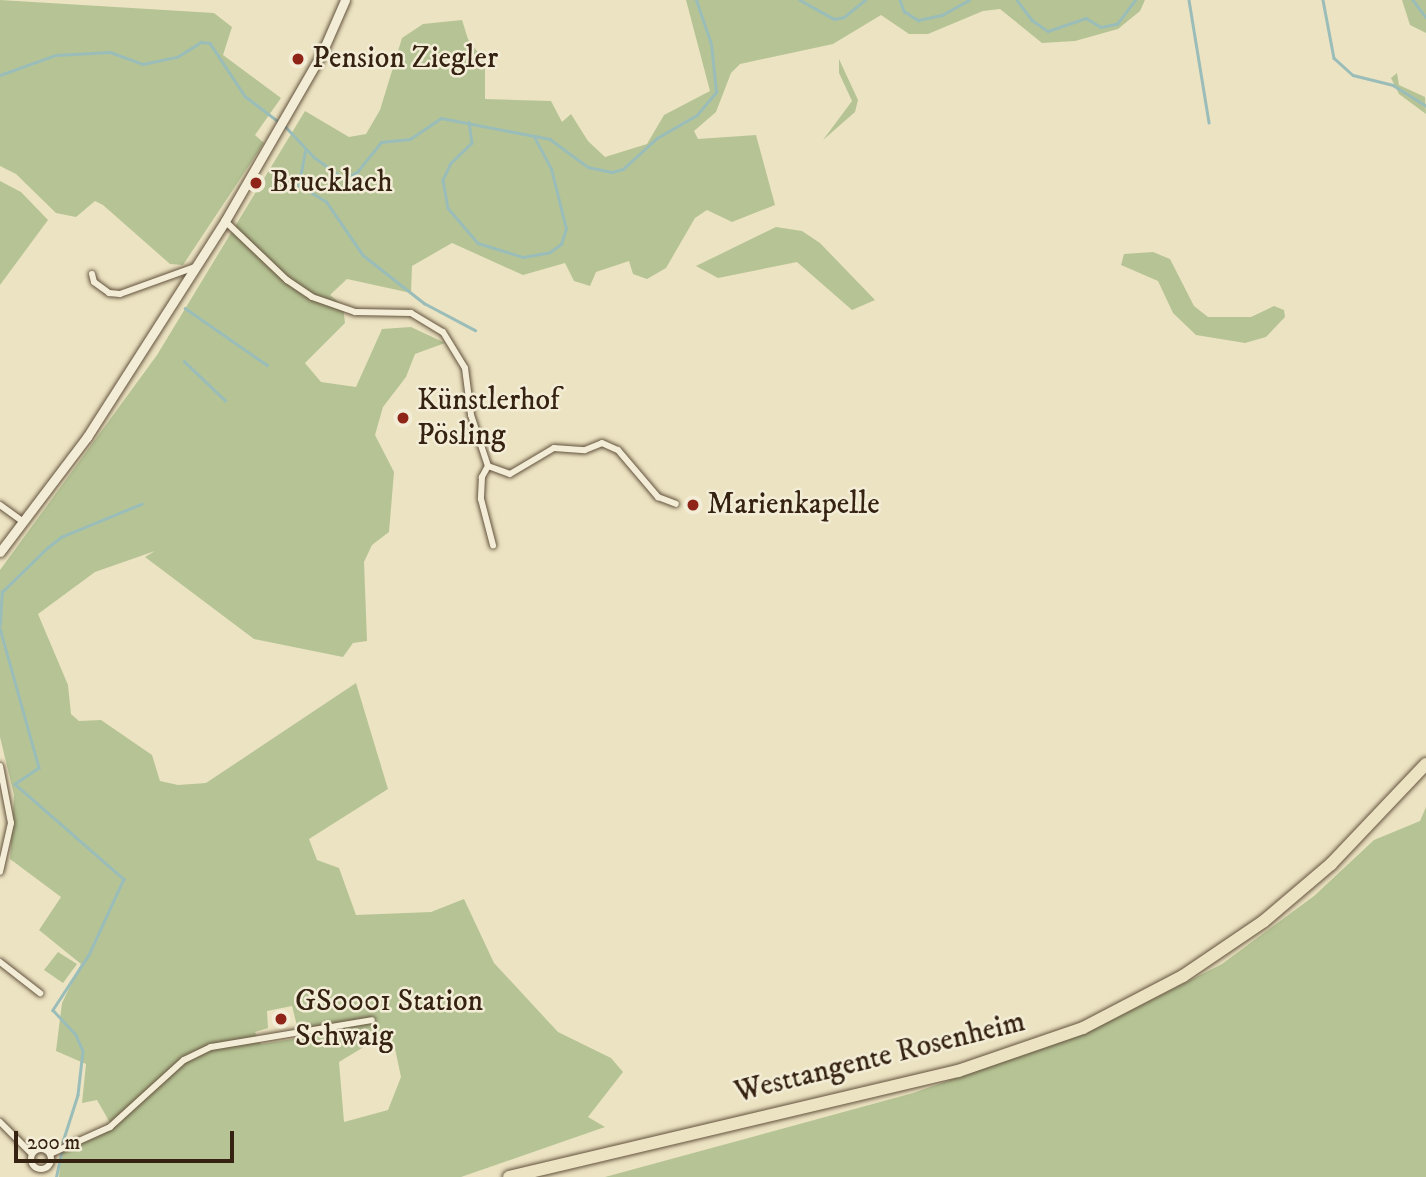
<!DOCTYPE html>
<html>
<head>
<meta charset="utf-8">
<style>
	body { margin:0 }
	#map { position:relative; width:1426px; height:1177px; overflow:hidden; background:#ece3c2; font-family:"IM FELL DW Pica",serif }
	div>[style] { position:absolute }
	.green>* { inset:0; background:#b6c495 }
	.stream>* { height:2.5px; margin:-1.25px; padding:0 1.25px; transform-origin:1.25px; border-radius:1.25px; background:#9abdb9 }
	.roads { filter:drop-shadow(0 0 2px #63523d) drop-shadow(0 0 2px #63523d) }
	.street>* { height:6px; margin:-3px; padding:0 3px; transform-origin:3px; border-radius:3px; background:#f3edd7 }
	.street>.ring { margin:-3px; padding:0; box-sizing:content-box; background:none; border:6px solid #f3edd7; border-radius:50% }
	.secondary>* { height:9px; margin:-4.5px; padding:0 4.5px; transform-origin:4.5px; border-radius:4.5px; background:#f3edd7 }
	.highway>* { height:12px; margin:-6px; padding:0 6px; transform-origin:6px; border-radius:6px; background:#ece3c2 }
	.dots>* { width:19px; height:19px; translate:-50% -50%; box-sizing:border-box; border:4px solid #f3edd7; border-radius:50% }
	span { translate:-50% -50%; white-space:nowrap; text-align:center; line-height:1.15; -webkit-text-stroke:5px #f3edd7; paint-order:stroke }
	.poi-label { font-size:30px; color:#352211 }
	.left { translate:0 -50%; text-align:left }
	.street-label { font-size:30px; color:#352211 }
	.scale { position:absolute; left:14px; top:1131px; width:220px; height:32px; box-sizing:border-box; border:4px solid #352211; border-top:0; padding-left:9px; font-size:21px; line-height:24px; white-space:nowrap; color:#352211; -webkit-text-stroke:5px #f3edd7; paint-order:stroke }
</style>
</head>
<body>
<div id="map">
	<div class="green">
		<div style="clip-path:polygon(0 0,214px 13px,232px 27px,223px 55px,281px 98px,255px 135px,264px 143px,183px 265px,170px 264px,103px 205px,95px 201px,76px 217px,56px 213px,16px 174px,0 166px)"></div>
		<div style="clip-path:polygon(evenodd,686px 0,1145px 0,1140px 11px,1118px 29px,1075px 41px,1042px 43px,1000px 9px,983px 11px,928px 34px,909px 34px,881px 15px,833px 44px,740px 64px,731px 73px,716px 112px,694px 131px,698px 139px,756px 135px,775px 205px,732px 222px,707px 210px,695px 218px,666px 268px,647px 279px,633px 274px,629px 261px,596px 272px,590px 286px,574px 281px,565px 263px,523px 275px,452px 243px,412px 266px,411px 293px,347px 279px,330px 295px,343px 306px,345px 323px,305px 363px,321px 382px,356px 387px,382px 329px,411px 327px,445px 343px,415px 354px,406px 377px,383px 407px,375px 435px,394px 472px,389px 532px,372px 545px,364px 562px,367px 641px,353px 643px,343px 657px,254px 639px,145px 557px,155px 551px,95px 572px,38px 614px,68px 685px,71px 714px,79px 721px,101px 720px,152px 755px,160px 781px,178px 785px,206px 783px,356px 683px,388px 789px,309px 839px,317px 860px,339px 868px,356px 915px,431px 912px,464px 899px,494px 963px,558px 1032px,611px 1058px,623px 1072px,588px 1117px,605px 1127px,461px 1177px,59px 1177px,61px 1153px,113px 1128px,97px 1100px,82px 1103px,86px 1064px,56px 1051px,62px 1003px,81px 964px,39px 930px,61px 897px,10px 859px,14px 795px,0 737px,0 570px,157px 355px,305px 111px,349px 137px,366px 134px,380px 110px,402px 38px,423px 24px,462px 20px,468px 39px,485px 62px,485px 99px,551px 101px,562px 122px,571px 114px,588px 141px,605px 157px,647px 144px,664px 115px,710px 91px,686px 0,292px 1006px,300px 1038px,261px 1044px,255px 1032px,268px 1028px,267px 1011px,292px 1006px,686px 0,394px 1044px,401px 1077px,388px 1110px,344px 1122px,339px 1062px,367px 1045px,394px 1044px)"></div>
		<div style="clip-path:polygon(1402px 0,1426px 0,1426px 33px,1410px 25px)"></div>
		<div style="clip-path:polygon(839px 59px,858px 100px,855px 112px,823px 140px,852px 101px,839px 73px)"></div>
		<div style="clip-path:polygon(1397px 73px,1399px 85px,1425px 97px,1426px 114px,1399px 94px,1391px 78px)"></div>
		<div style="clip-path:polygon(0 181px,21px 192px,48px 220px,0 285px)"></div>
		<div style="clip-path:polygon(776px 227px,802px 231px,820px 243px,875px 300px,852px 310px,797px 262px,718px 278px,696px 266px)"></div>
		<div style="clip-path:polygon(1153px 252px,1170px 259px,1194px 306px,1208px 317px,1251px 317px,1274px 306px,1284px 310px,1285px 317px,1266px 337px,1245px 343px,1196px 335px,1173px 313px,1158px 281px,1121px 265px,1124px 254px)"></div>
		<div style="clip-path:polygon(1426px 807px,1426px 1177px,605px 1177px,913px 1093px,1090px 1031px,1222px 964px,1314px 896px,1374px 840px,1420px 821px)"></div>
		<div style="clip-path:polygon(58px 952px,77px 964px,63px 983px,44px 970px)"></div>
	</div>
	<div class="stream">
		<div style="left:800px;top:0;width:39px;rotate:29deg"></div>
		<div style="left:834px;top:19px;width:10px;rotate:-11deg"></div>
		<div style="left:844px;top:17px;width:27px;rotate:-39deg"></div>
		<div style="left:900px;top:0;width:12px;rotate:70deg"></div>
		<div style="left:904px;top:11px;width:17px;rotate:33deg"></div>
		<div style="left:918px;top:20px;width:25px;rotate:-12deg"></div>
		<div style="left:942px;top:15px;width:31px;rotate:-29deg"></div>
		<div style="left:1017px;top:0;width:25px;rotate:53deg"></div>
		<div style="left:1032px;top:20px;width:19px;rotate:35deg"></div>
		<div style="left:1048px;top:31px;width:40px;rotate:-18.9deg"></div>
		<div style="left:1086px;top:18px;width:17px;rotate:31deg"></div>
		<div style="left:1101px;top:27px;width:16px;rotate:-11deg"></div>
		<div style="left:1117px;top:24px;width:30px;rotate:-53deg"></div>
		<div style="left:1189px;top:0;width:124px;rotate:80.7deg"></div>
		<div style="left:1323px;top:0;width:59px;rotate:79.3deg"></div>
		<div style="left:1334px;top:58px;width:25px;rotate:42deg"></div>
		<div style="left:1353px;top:75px;width:41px;rotate:14deg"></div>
		<div style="left:1393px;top:85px;width:39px;rotate:32deg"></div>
		<div style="left:1413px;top:0;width:21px;rotate:53deg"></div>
		<div style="left:0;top:75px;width:59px;rotate:-19.7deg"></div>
		<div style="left:56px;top:55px;width:54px;rotate:-3.2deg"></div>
		<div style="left:110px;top:52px;width:35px;rotate:20deg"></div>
		<div style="left:143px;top:64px;width:35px;rotate:-12deg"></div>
		<div style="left:177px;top:57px;width:28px;rotate:-32deg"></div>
		<div style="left:201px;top:42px;width:9px;rotate:6deg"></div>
		<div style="left:210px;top:43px;width:64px;rotate:56.6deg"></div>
		<div style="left:245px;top:96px;width:43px;rotate:37.4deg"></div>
		<div style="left:469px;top:122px;width:21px;rotate:82deg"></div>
		<div style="left:472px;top:143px;width:29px;rotate:136deg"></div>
		<div style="left:451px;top:163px;width:19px;rotate:115deg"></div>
		<div style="left:443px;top:180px;width:28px;rotate:80deg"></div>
		<div style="left:448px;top:208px;width:46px;rotate:49.4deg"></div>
		<div style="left:478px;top:243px;width:47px;rotate:17.3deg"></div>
		<div style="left:523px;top:257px;width:27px;rotate:-10deg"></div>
		<div style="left:550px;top:252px;width:14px;rotate:-36deg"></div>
		<div style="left:561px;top:244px;width:16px;rotate:-72deg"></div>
		<div style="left:566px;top:229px;width:62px;rotate:-104deg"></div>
		<div style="left:551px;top:169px;width:36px;rotate:-118deg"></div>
		<div style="left:285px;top:126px;width:42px;rotate:46.9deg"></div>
		<div style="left:314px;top:157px;width:37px;rotate:36deg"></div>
		<div style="left:344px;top:179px;width:15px;rotate:-28deg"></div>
		<div style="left:357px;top:172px;width:38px;rotate:-51deg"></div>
		<div style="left:381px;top:142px;width:29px;rotate:-6deg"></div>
		<div style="left:410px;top:139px;width:37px;rotate:-34deg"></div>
		<div style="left:441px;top:118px;width:111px;rotate:10.9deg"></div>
		<div style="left:550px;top:139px;width:47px;rotate:36.4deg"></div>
		<div style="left:588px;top:167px;width:25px;rotate:12deg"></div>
		<div style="left:612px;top:172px;width:11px;rotate:-15deg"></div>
		<div style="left:623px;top:169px;width:46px;rotate:-42.4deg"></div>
		<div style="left:657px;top:138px;width:46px;rotate:-29.9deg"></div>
		<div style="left:697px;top:115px;width:30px;rotate:-50deg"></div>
		<div style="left:716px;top:92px;width:48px;rotate:-95.9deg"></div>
		<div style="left:711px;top:44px;width:46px;rotate:-108.8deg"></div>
		<div style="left:306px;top:149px;width:37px;rotate:101deg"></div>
		<div style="left:299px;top:185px;width:31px;rotate:31deg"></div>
		<div style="left:326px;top:201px;width:65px;rotate:55.6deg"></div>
		<div style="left:363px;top:255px;width:78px;rotate:38.2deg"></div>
		<div style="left:424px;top:303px;width:58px;rotate:27.9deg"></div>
		<div style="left:185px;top:308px;width:100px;rotate:34.8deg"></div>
		<div style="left:184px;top:361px;width:57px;rotate:43.6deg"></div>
		<div style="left:0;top:625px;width:33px;rotate:-87deg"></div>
		<div style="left:2px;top:592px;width:63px;rotate:-44.4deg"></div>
		<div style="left:47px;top:548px;width:18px;rotate:-38deg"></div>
		<div style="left:61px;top:537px;width:87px;rotate:-22.4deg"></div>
		<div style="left:0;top:628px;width:145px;rotate:74.4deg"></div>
		<div style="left:39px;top:768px;width:29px;rotate:146deg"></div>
		<div style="left:15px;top:784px;width:145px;rotate:41.1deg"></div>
		<div style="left:124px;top:879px;width:84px;rotate:114.7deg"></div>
		<div style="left:89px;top:955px;width:66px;rotate:123.2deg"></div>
		<div style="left:53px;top:1010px;width:34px;rotate:47deg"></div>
		<div style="left:76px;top:1035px;width:17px;rotate:66deg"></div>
		<div style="left:83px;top:1051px;width:44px;rotate:96.5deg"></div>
		<div style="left:78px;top:1095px;width:49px;rotate:107.7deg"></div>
		<div style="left:56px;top:1177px;width:29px;rotate:-78deg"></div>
	</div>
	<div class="roads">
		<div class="street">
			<div style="left:225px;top:221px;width:86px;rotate:43.6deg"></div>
			<div style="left:287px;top:280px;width:30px;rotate:34deg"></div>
			<div style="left:312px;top:297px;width:46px;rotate:19.2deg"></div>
			<div style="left:355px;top:312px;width:56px;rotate:1deg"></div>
			<div style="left:411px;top:313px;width:37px;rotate:31deg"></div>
			<div style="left:443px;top:332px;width:42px;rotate:58.6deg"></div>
			<div style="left:465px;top:368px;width:47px;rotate:82.7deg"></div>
			<div style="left:471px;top:415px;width:54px;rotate:71.6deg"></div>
			<div style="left:488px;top:466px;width:23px;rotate:20deg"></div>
			<div style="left:510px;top:474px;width:51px;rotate:-30.6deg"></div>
			<div style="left:554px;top:448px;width:31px;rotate:4deg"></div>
			<div style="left:585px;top:450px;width:18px;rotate:-22deg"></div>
			<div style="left:602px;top:443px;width:17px;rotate:24deg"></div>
			<div style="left:618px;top:450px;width:62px;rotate:49.6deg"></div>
			<div style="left:658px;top:497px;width:19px;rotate:21deg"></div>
			<div style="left:92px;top:274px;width:8px;rotate:76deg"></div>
			<div style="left:94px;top:282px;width:19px;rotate:36deg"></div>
			<div style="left:109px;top:293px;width:11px;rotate:5deg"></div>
			<div style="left:120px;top:294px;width:80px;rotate:-19.8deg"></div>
			<div style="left:488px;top:466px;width:13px;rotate:119deg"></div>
			<div style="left:482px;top:477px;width:22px;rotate:93deg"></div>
			<div style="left:481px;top:499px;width:48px;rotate:75.4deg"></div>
			<div style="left:0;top:505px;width:29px;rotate:36deg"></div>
			<div style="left:0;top:766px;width:58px;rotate:79.1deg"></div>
			<div style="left:11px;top:823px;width:50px;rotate:102.7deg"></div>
			<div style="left:0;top:962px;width:51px;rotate:37.8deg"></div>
			<div style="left:0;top:1122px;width:45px;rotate:45deg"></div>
			<div class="ring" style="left:31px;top:1149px;width:14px;height:14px"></div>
			<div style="left:50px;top:1154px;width:66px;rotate:-24.2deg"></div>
			<div style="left:110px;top:1127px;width:100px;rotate:-42.2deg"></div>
			<div style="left:184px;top:1060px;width:30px;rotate:-26deg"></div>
			<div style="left:211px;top:1047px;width:163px;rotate:-9.5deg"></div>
		</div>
		<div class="secondary">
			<div style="left:0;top:552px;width:144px;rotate:-52.9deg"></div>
			<div style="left:87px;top:437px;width:256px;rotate:-57.4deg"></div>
			<div style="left:225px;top:221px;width:192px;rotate:-60deg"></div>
			<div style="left:321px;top:55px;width:60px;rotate:-66.4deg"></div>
		</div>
		<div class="highway">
			<div style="left:509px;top:1177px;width:461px;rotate:-13.3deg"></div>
			<div style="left:958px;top:1071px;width:132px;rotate:-19deg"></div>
			<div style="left:1083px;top:1028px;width:113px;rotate:-27.5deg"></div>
			<div style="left:1183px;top:976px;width:98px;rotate:-34.2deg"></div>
			<div style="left:1264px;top:921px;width:88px;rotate:-40.4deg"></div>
			<div style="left:1331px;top:864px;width:138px;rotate:-46.5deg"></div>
		</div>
	</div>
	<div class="dots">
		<div style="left:298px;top:59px;background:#8f2418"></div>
		<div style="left:256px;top:183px;background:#8f2418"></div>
		<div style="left:403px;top:418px;background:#8f2418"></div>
		<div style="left:693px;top:505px;background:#8f2418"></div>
		<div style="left:281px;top:1019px;background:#8f2418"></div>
	</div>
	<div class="poi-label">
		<span class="left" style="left:312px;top:59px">Pension Ziegler</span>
		<span class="left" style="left:270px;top:183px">Brucklach</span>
		<span class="left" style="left:417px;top:418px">Künstlerhof<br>Pösling</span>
		<span class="left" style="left:707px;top:505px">Marienkapelle</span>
		<span class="left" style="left:295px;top:1019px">GS0001 Station<br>Schwaig</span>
	</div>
	<div class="street-label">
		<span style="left:880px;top:1058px;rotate:-14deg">Westtangente Rosenheim</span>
	</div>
	<div class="scale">200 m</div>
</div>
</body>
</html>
